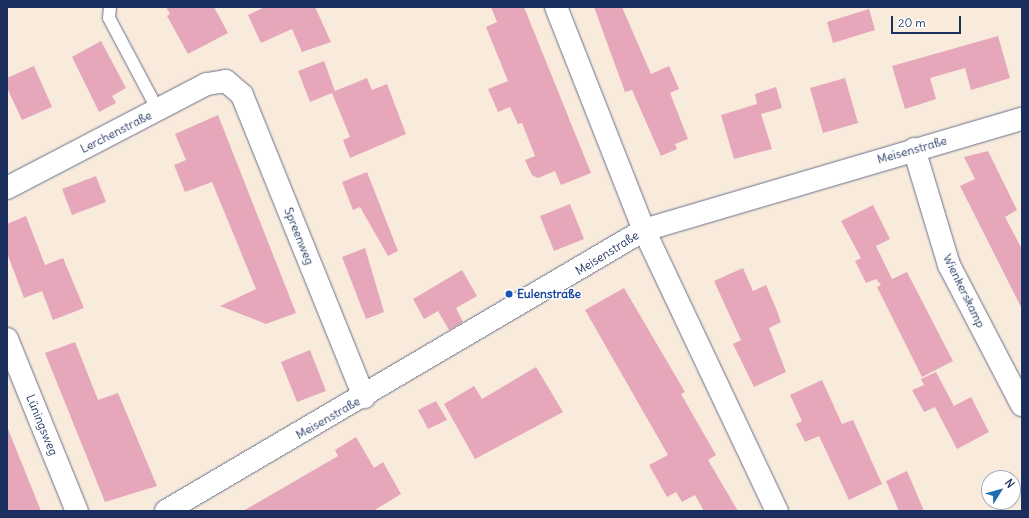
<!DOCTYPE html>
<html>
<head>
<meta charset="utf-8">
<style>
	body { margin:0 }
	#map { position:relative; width:1029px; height:518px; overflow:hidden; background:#f9ebdc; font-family:Delius,sans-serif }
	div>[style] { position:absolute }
	.building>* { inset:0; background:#e6a7ba }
	.roads { filter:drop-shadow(0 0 1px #69718a) drop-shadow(0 0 1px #69718a) }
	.service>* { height:12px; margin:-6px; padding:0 6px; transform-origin:6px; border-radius:6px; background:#fff }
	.minor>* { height:22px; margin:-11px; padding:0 11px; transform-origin:11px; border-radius:11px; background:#fff }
	.dots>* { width:11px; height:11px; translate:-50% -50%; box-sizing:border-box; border:2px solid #fff; border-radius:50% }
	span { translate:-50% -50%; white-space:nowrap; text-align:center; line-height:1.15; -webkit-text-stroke:3px #fff; paint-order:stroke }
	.street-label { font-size:12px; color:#1b2f5e }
	.transit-label { font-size:12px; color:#164399; font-weight:700 }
	.left { translate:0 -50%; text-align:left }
	.frame { position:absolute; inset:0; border:8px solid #1b2f5e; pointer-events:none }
	.north { position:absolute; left:981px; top:470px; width:40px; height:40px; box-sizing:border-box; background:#fff; border:1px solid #a4acbf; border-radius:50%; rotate:53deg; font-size:11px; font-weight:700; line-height:16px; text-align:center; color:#1b2f5e }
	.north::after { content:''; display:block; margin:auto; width:14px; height:18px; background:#1f6fb2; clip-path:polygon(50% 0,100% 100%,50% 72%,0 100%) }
	.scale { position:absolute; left:891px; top:16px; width:70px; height:18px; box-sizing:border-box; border:2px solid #1b2f5e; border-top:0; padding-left:5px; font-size:12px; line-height:14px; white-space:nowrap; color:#1b2f5e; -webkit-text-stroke:3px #fff; paint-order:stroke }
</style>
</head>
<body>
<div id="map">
	<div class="building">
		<div style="clip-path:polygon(166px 7px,214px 7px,228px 33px,188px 54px,167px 16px,170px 14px)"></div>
		<div style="clip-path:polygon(265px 7px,315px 7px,331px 42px,302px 52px,292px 29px,261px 43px,248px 15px)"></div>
		<div style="clip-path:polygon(491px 7px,524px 7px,591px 173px,561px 185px,555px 171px,538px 178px,532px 175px,525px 160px,535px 156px,522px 123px,518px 124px,510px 107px,498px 112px,488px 89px,508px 81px,486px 27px,497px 22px)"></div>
		<div style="clip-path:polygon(594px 7px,622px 7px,651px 74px,669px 66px,679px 89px,670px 93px,688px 139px,675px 144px,677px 149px,661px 156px,632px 90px,625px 92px)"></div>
		<div style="clip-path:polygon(869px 9px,875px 30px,833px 43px,827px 22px)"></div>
		<div style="clip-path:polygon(998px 36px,1010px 78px,971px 90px,965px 68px,930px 78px,936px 99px,905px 109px,892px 66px)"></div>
		<div style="clip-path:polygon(101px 41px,126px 88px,112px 96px,116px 103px,99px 112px,72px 57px)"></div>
		<div style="clip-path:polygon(324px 61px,335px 91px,367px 78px,372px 90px,387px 84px,406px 134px,350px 158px,343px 140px,350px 137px,332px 93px,310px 102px,298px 71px)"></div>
		<div style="clip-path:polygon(34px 66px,52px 107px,22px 120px,7px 88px,7px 78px)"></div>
		<div style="clip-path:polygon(845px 78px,858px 123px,823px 133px,810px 88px)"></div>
		<div style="clip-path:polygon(776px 87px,782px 108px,761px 114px,772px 149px,734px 159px,721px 115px,757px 104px,755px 94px)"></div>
		<div style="clip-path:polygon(218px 115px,296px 313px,266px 324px,220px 306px,256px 289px,212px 182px,185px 192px,174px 165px,186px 160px,175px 134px)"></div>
		<div style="clip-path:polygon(988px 151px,1017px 210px,1005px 217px,1022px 249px,1022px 309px,960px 186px,975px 179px,964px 157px)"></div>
		<div style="clip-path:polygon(367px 172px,398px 251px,388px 256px,360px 207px,353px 210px,342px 182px)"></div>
		<div style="clip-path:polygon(96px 176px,106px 202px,72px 215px,62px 189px)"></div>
		<div style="clip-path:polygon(570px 204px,584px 239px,554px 251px,540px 216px)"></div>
		<div style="clip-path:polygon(873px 205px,890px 239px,876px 246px,892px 279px,907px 272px,953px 361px,922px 377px,877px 287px,881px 285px,876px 279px,866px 283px,855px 261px,861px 258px,841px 221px)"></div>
		<div style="clip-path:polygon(26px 216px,45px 265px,63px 258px,84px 308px,53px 320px,42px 291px,24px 298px,7px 253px,7px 224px)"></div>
		<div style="clip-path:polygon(365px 248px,384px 312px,366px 319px,342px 257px)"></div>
		<div style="clip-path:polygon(743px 268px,753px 291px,766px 285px,777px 311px,781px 322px,769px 328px,786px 372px,754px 387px,733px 344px,741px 340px,714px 281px)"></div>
		<div style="clip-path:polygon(462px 270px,477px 296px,456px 308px,463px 322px,449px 330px,438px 311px,424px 319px,413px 299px)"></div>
		<div style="clip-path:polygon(624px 288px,685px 392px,681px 394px,716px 455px,708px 460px,738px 511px,704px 511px,695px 495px,682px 502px,676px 492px,667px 497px,649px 465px,668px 455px,585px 310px)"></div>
		<div style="clip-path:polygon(75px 342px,98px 400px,118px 393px,157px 486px,105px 502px,45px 353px)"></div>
		<div style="clip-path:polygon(310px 350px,326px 391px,297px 402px,281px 362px)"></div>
		<div style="clip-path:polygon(536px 367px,563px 412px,475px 459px,444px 404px,474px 386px,482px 399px)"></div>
		<div style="clip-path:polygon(936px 372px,954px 406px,971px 397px,989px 432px,957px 449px,935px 407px,924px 412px,912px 390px,924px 385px,921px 379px)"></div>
		<div style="clip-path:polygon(822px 380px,842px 424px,853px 420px,882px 484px,849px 500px,819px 436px,805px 442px,796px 424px,802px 421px,790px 395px)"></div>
		<div style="clip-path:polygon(436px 401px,447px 420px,428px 429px,418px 410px)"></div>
		<div style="clip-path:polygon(7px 429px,8px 429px,41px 511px,7px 511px)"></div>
		<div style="clip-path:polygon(356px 437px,374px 468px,383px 462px,401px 494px,373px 511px,243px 511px,338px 456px,335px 450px)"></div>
		<div style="clip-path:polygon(907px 471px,924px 511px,899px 511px,886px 481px)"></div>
	</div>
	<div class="roads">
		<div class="service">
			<div style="left:110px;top:7px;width:11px;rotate:95deg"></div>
			<div style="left:109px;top:18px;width:104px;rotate:62deg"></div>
		</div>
		<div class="minor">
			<div style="left:556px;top:7px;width:240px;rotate:68.5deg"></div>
			<div style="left:644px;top:230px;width:311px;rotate:64.7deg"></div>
			<div style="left:914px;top:149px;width:121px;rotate:73.2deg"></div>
			<div style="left:949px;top:265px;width:158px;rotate:62.5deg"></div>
			<div style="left:7px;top:188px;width:225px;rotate:-27.5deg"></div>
			<div style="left:207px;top:84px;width:19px;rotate:-9deg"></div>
			<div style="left:226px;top:81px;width:21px;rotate:41deg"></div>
			<div style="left:242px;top:95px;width:326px;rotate:68deg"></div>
			<div style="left:7px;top:339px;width:186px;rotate:67.9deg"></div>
			<div style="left:166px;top:511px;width:554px;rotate:-30.45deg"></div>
			<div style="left:644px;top:230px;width:394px;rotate:-16.4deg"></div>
		</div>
	</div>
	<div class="dots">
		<div style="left:509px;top:294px;background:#1a4fb4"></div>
	</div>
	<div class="street-label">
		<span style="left:116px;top:132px;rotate:-27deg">Lerchenstraße</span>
		<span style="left:912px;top:150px;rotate:-16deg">Meisenstraße</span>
		<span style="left:299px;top:236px;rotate:68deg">Spreenweg</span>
		<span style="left:607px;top:253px;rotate:-32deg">Meisenstraße</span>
		<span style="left:964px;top:291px;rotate:64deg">Wienkerskamp</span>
		<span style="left:328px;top:418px;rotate:-30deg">Meisenstraße</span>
		<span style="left:42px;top:425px;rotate:68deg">Lüningsweg</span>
	</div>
	<div class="transit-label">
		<span class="left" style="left:517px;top:294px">Eulenstraße</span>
	</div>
	<div class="frame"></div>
	<div class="north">N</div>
	<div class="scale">20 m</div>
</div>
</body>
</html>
